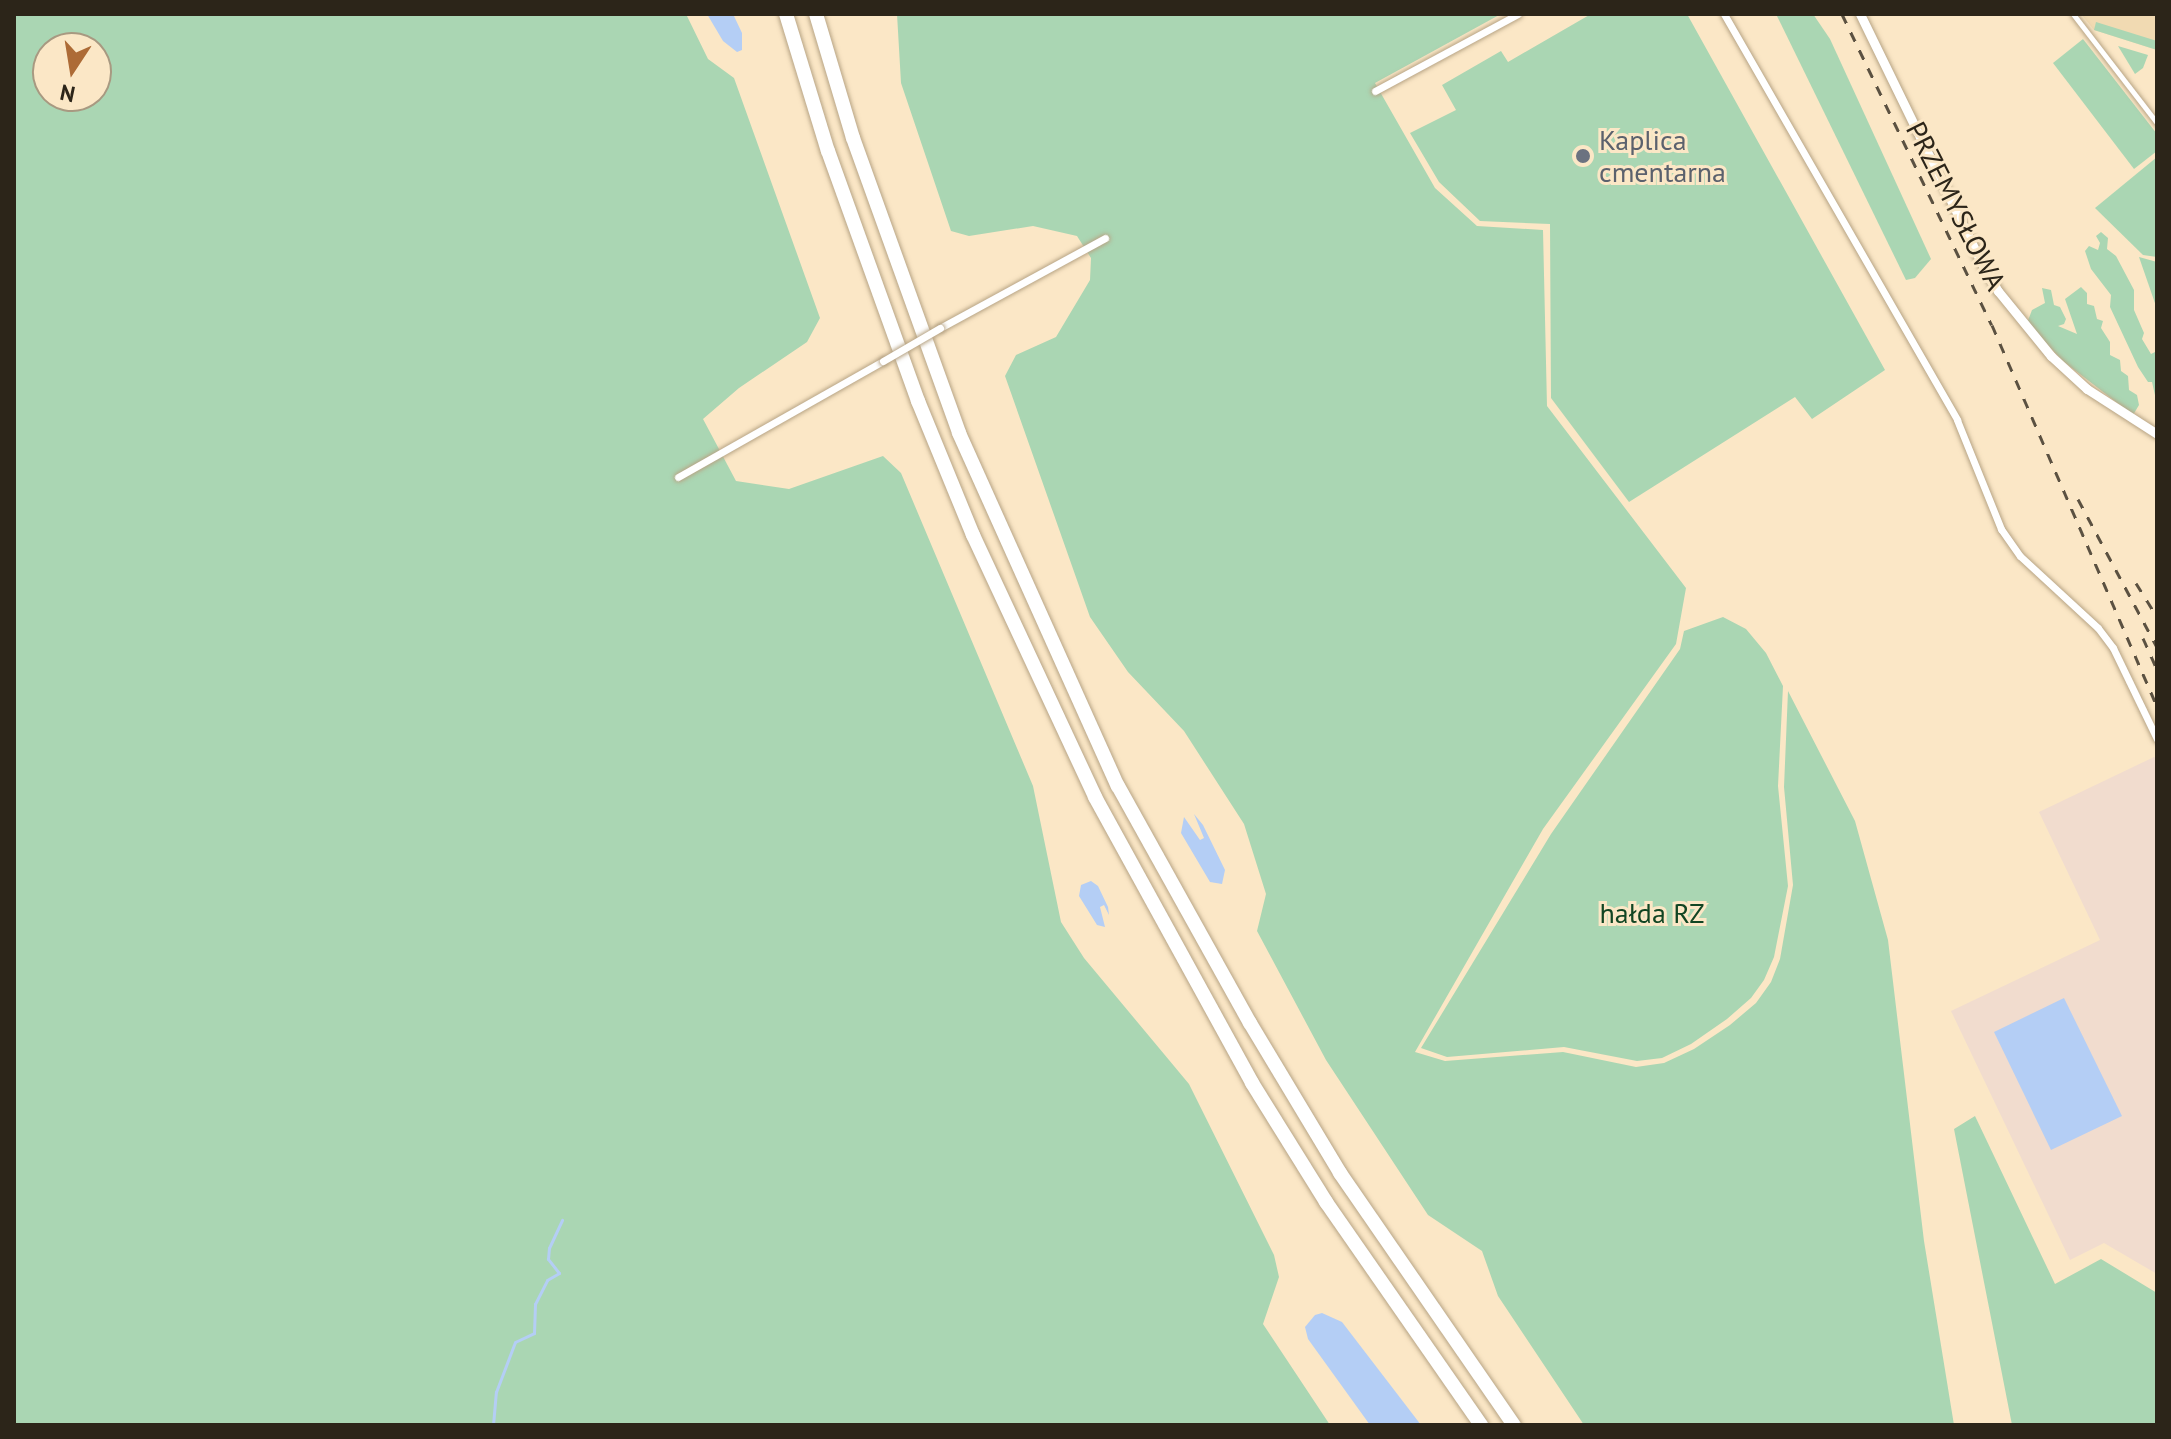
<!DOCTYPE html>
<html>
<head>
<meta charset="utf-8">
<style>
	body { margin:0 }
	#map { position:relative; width:2171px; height:1439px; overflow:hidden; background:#fbe7c6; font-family:"PT Sans",sans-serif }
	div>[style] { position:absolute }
	.built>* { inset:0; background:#f1dab2 }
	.industrial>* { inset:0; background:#f1dcce }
	.green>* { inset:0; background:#aad6b3 }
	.water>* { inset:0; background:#b4cef5 }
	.stream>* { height:3px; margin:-1.5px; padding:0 1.5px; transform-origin:1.5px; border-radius:1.5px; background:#b4cef5 }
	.roads { filter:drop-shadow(0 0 2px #b7a485) drop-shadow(0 0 2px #b7a485) }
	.pedestrian>* { height:5px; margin:-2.5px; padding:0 2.5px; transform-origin:2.5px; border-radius:2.5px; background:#fff }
	.minor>* { height:7px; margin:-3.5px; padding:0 3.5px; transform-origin:3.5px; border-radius:3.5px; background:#fff }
	.tertiary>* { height:9px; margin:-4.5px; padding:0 4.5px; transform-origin:4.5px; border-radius:4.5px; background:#fff }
	.motorway>* { height:14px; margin:-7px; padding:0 7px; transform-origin:7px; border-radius:7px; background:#fff }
	.rail>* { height:3px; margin-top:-1.5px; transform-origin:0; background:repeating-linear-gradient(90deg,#5b5141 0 10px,transparent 0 20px) }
	.bridges { filter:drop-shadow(0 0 2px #b7a485) drop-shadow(0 0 2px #b7a485) }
	.minor-bridge>* { height:7px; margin:-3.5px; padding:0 3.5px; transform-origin:3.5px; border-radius:3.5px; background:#fff }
	.dots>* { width:22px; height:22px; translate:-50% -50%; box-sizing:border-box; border:4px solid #fbe7c6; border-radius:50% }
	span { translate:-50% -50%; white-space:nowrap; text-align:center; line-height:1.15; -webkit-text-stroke:6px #fbe7c6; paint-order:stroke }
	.worship-label { font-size:28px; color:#5b616d }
	.left { translate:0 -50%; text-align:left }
	.street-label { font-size:28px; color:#2c2519 }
	.park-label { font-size:28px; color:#114523 }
	.frame { position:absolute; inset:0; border:16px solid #2c2519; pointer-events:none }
	.north { position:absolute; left:32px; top:32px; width:80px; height:80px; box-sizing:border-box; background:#fbe7c6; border:2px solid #a89981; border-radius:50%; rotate:192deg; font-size:22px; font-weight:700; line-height:32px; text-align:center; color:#2c2519 }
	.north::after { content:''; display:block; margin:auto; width:28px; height:36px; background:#ad6b36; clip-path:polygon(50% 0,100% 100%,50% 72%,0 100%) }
</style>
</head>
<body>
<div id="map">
	<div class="built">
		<div style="clip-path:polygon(2081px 14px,2157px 14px,2157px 50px,2094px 30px)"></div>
	</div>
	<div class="industrial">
		<div style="clip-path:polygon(2154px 757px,2157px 759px,2157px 1274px,2104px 1243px,2070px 1260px,1951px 1011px,2100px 940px,2039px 812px)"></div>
	</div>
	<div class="green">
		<div style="clip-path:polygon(evenodd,14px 14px,686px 14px,708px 59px,734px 78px,820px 318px,807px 342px,739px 388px,703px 419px,736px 481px,789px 489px,883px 456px,901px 473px,1033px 786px,1061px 922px,1084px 958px,1189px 1084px,1274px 1255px,1279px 1277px,1263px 1324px,1330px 1425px,14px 1425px,14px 14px,48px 48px,96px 48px,96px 96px,48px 96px,48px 48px)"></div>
		<div style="clip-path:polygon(897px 14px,1501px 14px,1375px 83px,1435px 188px,1477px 226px,1543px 230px,1547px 406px,1686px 588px,1676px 644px,1543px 829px,1415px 1052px,1445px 1061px,1563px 1052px,1636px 1067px,1664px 1063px,1694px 1049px,1730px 1025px,1756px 1003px,1771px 982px,1780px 959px,1793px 885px,1784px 787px,1788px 691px,1855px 821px,1888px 940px,1924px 1241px,1954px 1425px,1584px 1425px,1498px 1296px,1482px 1251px,1428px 1215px,1326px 1060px,1257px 931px,1266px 894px,1244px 824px,1184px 731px,1128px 672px,1090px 617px,1005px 376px,1016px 355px,1056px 337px,1090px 280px,1091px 258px,1077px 236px,1033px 226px,969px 236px,951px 231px,901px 83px)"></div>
		<div style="clip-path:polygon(1591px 14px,1687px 14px,1885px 370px,1812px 419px,1795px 397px,1629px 502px,1551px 398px,1550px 224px,1480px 221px,1439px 182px,1410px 133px,1456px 110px,1442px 85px,1501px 51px,1508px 62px)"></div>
		<div style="clip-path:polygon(1776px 14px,1813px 14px,1830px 39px,1931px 259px,1915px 278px,1906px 280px)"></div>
		<div style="clip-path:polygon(2096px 22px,2157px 41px,2157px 50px,2094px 30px)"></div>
		<div style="clip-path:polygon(2083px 39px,2157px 134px,2157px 151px,2134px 169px,2053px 63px)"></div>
		<div style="clip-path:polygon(2118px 46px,2148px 55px,2143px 68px,2135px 74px)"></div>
		<div style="clip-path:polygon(2157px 157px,2157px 257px,2143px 255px,2095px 208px)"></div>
		<div style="clip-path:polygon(2101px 232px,2108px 238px,2107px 249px,2116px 256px,2134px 290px,2134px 310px,2144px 333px,2142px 339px,2151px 354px,2157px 351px,2157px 404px,2152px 382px,2148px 382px,2138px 367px,2110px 307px,2111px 295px,2091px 269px,2085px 251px,2089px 246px,2098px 250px,2100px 243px,2096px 236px)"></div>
		<div style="clip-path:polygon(2139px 257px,2157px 262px,2157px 309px)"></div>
		<div style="clip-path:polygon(2081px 287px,2087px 293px,2087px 304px,2094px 306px,2097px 319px,2103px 321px,2101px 328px,2110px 342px,2110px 355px,2120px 360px,2121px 371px,2128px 376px,2129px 390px,2137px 395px,2139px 405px,2133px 415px,2063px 361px,2027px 323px,2032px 310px,2045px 303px,2042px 288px,2051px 290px,2054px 305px,2060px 307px,2066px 319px,2064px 324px,2058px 326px,2077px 334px,2065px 299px)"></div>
		<div style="clip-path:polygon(1723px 617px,1746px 629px,1766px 653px,1783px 686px,1778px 786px,1788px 886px,1774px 957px,1764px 980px,1751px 998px,1727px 1019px,1691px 1044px,1662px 1058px,1637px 1061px,1564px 1047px,1447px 1057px,1421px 1048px,1551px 834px,1680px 649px,1684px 631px)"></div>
		<div style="clip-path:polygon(1975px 1116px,2055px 1284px,2101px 1259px,2157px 1293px,2157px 1425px,2012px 1425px,1954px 1129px)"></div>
	</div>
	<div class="water">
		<div style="clip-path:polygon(707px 14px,733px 14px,742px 33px,742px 50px,737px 52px,723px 41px)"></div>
		<div style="clip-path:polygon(1194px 814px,1203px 825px,1225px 870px,1222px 884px,1210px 882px,1181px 833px,1184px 817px,1200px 840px,1204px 838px)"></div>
		<div style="clip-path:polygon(1091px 881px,1098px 886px,1108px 907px,1109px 915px,1104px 905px,1100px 907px,1105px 927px,1097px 925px,1079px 896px,1081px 885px)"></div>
		<div style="clip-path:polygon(2064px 998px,2122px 1116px,2051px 1150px,1994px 1032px)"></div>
		<div style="clip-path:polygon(1322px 1313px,1342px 1322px,1421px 1425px,1370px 1425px,1308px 1339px,1305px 1327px,1315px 1315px)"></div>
	</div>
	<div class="stream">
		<div style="left:493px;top:1425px;width:33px;rotate:-85deg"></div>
		<div style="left:496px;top:1392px;width:53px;rotate:-69.2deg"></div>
		<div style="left:515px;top:1342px;width:21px;rotate:-25deg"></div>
		<div style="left:534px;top:1333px;width:29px;rotate:-88deg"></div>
		<div style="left:535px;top:1304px;width:27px;rotate:-63deg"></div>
		<div style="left:547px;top:1280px;width:14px;rotate:-30deg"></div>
		<div style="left:559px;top:1273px;width:18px;rotate:-128deg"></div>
		<div style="left:548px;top:1259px;width:11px;rotate:-85deg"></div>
		<div style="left:549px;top:1248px;width:31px;rotate:-65deg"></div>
	</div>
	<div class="roads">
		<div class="pedestrian">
			<div style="left:2073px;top:14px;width:138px;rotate:52.4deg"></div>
		</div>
		<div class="minor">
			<div style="left:1724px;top:14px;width:468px;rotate:60.1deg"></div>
			<div style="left:1957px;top:420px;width:118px;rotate:68deg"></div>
			<div style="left:2001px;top:529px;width:33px;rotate:55deg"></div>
			<div style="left:2020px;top:556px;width:106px;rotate:42.7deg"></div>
			<div style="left:2098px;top:628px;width:25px;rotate:53deg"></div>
			<div style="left:2113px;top:648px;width:101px;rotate:64.2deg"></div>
			<div style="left:1375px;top:91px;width:162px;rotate:-28.3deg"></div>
			<div style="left:940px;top:328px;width:188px;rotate:-28.6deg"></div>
			<div style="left:678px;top:477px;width:236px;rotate:-29.5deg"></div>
		</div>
		<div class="tertiary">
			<div style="left:1860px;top:14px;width:274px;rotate:64deg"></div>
			<div style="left:1980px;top:260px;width:36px;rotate:60deg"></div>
			<div style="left:1998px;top:291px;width:84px;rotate:50.8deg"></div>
			<div style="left:2051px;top:356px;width:49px;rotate:42.5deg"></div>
			<div style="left:2087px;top:389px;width:83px;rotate:32.7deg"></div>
		</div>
		<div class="motorway">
			<div style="left:786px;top:14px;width:143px;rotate:73deg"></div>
			<div style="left:828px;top:151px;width:266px;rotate:70.2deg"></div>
			<div style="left:918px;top:401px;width:145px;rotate:67.7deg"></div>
			<div style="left:973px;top:535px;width:289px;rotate:65deg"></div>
			<div style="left:1095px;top:797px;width:326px;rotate:61.2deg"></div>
			<div style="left:1252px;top:1083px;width:140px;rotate:58.1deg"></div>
			<div style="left:1326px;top:1202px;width:272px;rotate:55.2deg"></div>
			<div style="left:816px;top:14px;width:129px;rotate:73.4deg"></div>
			<div style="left:853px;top:138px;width:313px;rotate:70.2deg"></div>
			<div style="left:959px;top:433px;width:387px;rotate:65.8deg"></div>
			<div style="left:1118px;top:786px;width:271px;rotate:60.9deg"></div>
			<div style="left:1250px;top:1023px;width:175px;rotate:59deg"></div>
			<div style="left:1340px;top:1173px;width:306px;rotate:55.4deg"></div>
		</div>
	</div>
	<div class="rail">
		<div style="left:1842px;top:14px;width:345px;rotate:64.3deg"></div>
		<div style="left:1992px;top:325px;width:415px;rotate:66.6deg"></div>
		<div style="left:2078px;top:499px;width:168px;rotate:61.9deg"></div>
		<div style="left:2136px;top:583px;width:40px;rotate:58deg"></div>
		<div style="left:2143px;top:638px;width:35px;rotate:66deg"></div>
	</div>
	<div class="bridges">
		<div class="minor-bridge">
			<div style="left:883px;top:361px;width:66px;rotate:-30.1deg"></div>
		</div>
	</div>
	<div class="dots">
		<div style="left:1583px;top:156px;background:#6b7280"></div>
	</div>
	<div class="worship-label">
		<span class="left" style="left:1599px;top:156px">Kaplica<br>cmentarna</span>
	</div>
	<div class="street-label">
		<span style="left:1956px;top:206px;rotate:63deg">PRZEMYSŁOWA</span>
	</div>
	<div class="park-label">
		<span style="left:1652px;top:913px">hałda RZ</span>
	</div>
	<div class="frame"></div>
	<div class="north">N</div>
</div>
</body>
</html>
